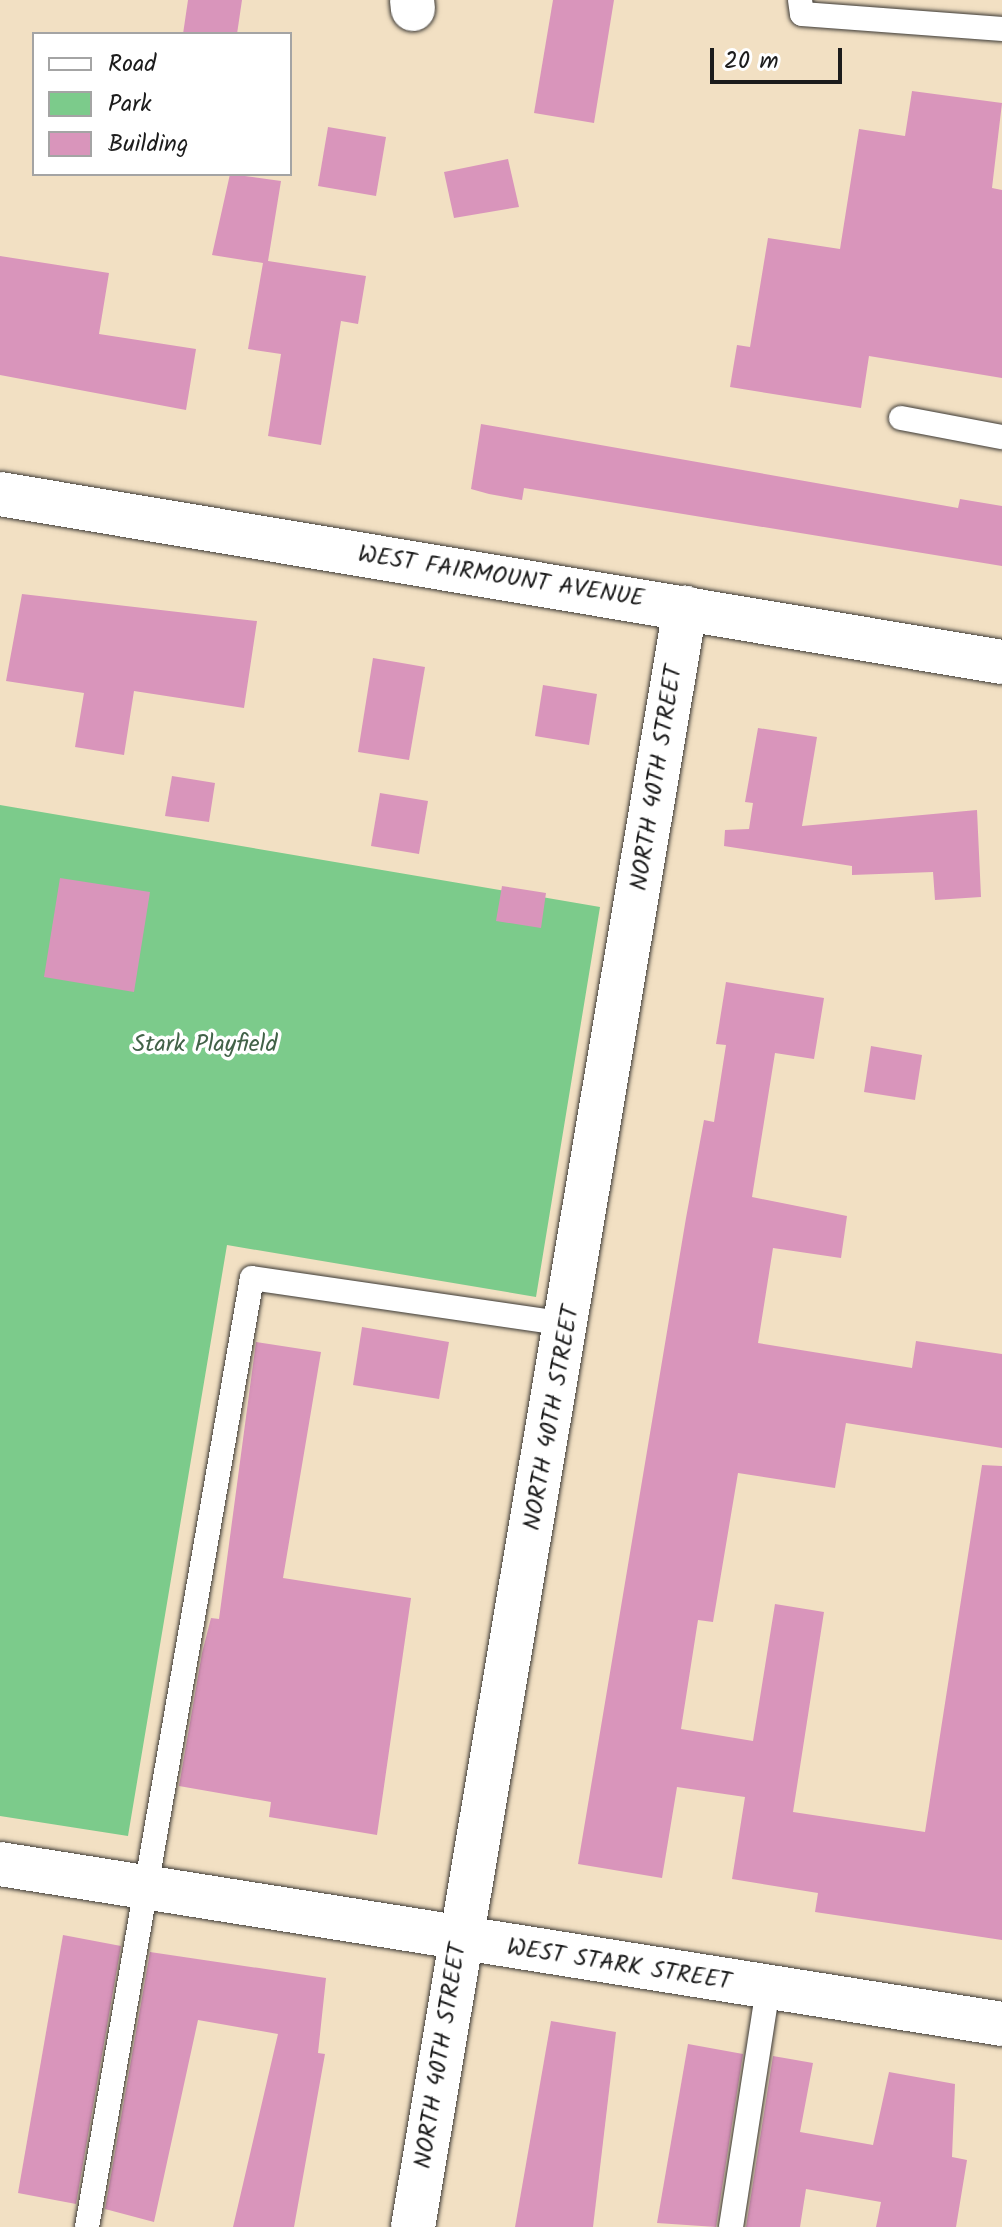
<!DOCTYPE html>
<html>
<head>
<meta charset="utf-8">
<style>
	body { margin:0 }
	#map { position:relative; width:1002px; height:2227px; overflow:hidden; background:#f2e0c3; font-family:Kalam,sans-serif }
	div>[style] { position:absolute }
	.green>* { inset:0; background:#7ccb8b }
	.building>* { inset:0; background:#d995bb }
	.roads { filter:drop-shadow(0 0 2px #3c3935) drop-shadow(0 0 2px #3c3935) }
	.lane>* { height:24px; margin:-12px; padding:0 12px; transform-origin:12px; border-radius:12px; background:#fff }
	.street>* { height:44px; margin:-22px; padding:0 22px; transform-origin:22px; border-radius:22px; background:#fff }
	span { translate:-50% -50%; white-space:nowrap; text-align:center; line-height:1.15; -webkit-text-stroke:7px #fff; paint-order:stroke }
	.street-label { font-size:24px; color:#1c1c1c }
	.park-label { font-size:24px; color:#426248 }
	.legend { position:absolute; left:32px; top:32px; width:260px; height:144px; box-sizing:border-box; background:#fff; border:2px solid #a4a4a4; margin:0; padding:10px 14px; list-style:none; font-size:24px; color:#1c1c1c }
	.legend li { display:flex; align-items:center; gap:16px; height:40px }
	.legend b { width:40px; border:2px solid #a4a4a4 }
	.scale { position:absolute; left:710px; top:48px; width:132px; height:36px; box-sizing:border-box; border:4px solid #1c1c1c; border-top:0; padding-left:10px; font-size:24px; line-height:28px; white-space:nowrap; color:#1c1c1c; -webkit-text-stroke:6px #fff; paint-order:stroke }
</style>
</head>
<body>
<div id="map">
	<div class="green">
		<div style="clip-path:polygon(0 805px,600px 907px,536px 1297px,227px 1245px,128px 1836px,0 1816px)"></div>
	</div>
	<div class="building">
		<div style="clip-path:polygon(188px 0,242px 0,237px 34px,183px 34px)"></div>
		<div style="clip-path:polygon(553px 0,614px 0,594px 123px,534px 113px)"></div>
		<div style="clip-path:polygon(912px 91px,1002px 103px,992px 188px,1002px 190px,1002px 378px,869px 356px,861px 408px,730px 387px,737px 345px,750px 347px,768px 238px,840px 249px,859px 129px,905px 136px)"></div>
		<div style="clip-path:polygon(328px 127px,386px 137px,376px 196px,318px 186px)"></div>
		<div style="clip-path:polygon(508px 159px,519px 207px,454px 218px,444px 172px)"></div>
		<div style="clip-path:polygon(230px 174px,281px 181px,268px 261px,366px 276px,358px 324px,341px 321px,321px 445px,268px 436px,281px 354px,248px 349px,263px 263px,212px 255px)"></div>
		<div style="clip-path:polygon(0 256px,109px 273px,99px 334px,196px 349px,186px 410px,0 375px)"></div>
		<div style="clip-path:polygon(481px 424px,958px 508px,960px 499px,1002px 506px,1002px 566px,524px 488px,522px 500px,489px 494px,471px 489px)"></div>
		<div style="clip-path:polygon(22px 594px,257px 621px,244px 708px,134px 691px,124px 755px,75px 747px,84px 693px,6px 681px)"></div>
		<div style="clip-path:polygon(373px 658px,425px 667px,409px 760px,358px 752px)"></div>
		<div style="clip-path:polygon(543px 685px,597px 694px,589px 745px,535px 736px)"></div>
		<div style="clip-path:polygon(758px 728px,817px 737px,802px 826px,977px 810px,981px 897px,935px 900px,933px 872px,852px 875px,852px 866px,724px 846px,725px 830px,749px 829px,753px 803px,745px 802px)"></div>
		<div style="clip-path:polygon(172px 776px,215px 783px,209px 822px,165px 816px)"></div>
		<div style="clip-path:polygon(380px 793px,428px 801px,419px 854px,371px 846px)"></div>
		<div style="clip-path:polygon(60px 878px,150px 892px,134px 992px,44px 977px)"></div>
		<div style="clip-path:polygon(502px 886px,546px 893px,541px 928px,496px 921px)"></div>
		<div style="clip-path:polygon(726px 982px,824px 998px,814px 1059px,775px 1053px,752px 1197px,847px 1216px,841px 1258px,773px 1248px,758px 1343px,912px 1368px,916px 1341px,1002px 1354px,1002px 1448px,846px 1423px,835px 1488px,738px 1473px,713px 1622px,698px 1620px,681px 1729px,753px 1741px,775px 1604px,824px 1612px,793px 1812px,925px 1832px,982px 1465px,1002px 1466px,1002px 1940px,815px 1912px,818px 1893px,732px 1879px,745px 1797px,677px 1787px,662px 1878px,578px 1864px,686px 1218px,704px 1120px,714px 1122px,726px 1045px,716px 1044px)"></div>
		<div style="clip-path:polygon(871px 1046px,922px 1055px,915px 1100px,864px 1092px)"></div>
		<div style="clip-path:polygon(362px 1327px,449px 1342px,439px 1399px,353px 1385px)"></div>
		<div style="clip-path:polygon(256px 1342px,321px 1352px,283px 1578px,411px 1598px,377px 1835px,269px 1817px,271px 1802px,179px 1786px,202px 1653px,211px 1618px,219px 1619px)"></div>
		<div style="clip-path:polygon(63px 1935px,121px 1946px,76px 2204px,18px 2193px)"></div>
		<div style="clip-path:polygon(150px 1952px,326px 1978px,318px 2053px,325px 2054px,294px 2227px,233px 2227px,278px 2034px,198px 2020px,154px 2222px,105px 2209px)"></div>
		<div style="clip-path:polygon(551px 2021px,616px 2032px,593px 2227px,515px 2227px)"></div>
		<div style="clip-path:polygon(688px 2044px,743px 2054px,716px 2227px,657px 2223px)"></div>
		<div style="clip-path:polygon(773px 2056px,813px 2063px,800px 2132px,873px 2145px,889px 2072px,955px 2084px,952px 2157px,967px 2160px,956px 2227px,876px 2227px,881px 2202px,806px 2189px,800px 2227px,746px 2227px)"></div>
	</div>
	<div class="roads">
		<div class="lane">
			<div style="left:800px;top:0;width:14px;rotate:82deg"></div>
			<div style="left:802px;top:14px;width:201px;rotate:4.3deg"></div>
			<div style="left:901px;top:418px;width:103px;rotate:10.7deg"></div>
			<div style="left:87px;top:2227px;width:963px;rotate:-80.14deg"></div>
			<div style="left:252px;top:1278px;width:319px;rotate:8.3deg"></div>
			<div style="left:731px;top:2227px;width:242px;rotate:-81.2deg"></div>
		</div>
		<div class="street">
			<div style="left:412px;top:0;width:9px;rotate:84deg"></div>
			<div style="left:0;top:494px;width:1016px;rotate:9.52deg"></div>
			<div style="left:0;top:1864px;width:1015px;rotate:9.07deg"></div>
			<div style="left:413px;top:2227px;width:1642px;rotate:-80.46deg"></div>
		</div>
	</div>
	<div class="street-label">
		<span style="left:501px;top:577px;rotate:9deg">WEST FAIRMOUNT AVENUE</span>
		<span style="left:657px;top:778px;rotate:-81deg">NORTH 40TH STREET</span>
		<span style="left:552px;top:1418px;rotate:-80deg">NORTH 40TH STREET</span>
		<span style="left:619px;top:1965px;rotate:9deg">WEST STARK STREET</span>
		<span style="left:441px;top:2056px;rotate:-81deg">NORTH 40TH STREET</span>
	</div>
	<div class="park-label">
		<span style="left:205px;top:1045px">Stark Playfield</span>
	</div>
	<ul class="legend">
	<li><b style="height:10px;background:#fff"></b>Road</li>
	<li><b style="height:22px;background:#7ccb8b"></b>Park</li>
	<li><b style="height:22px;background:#d995bb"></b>Building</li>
	</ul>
	<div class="scale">20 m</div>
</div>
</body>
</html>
